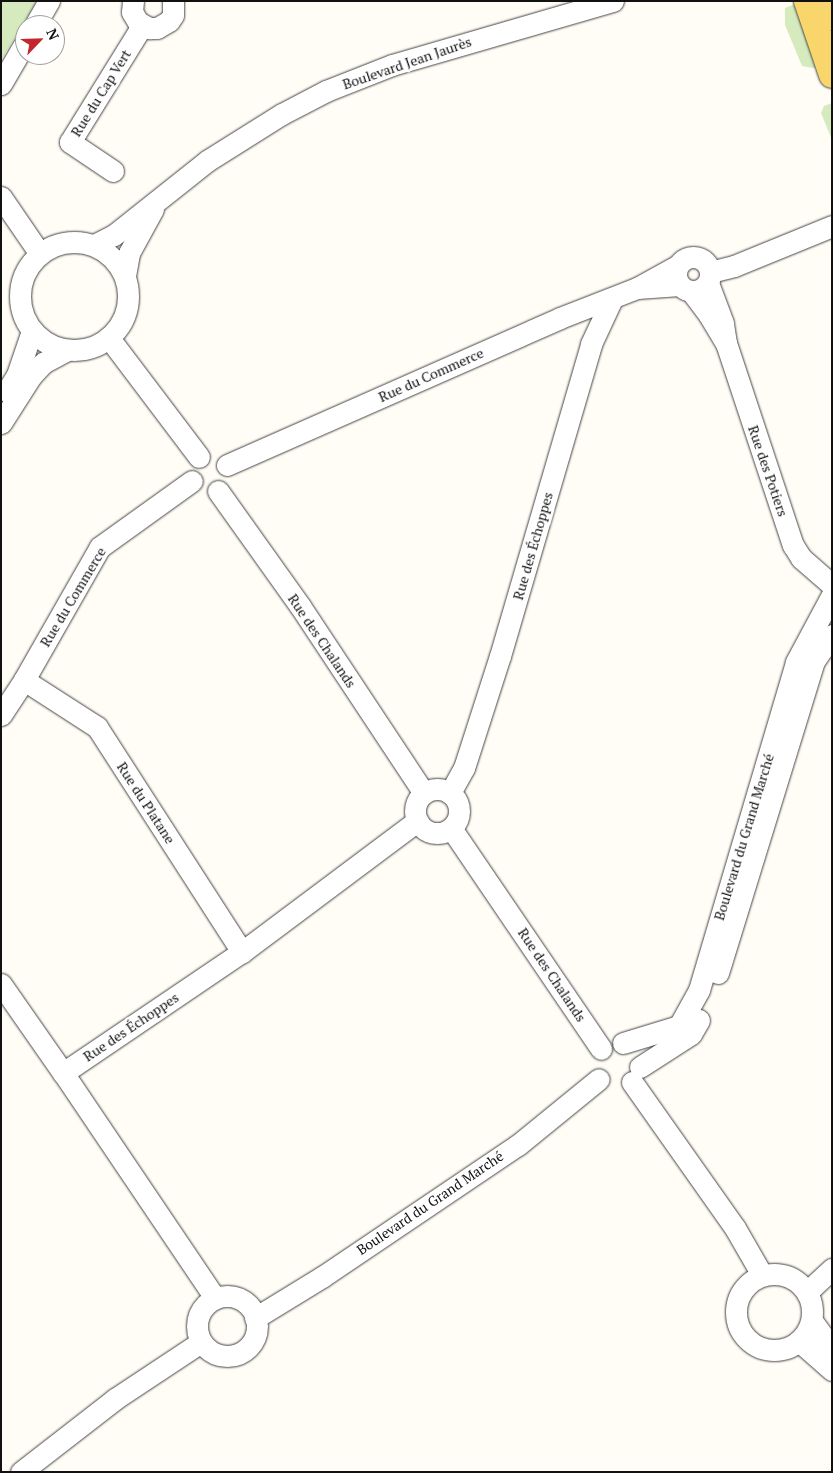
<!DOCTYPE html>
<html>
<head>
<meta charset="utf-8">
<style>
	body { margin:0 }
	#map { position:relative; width:833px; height:1473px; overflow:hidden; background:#fffdf5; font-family:"PT Serif",serif }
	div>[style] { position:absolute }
	.green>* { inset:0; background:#d5ebbd }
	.roads { filter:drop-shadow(0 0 1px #444) drop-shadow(0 0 1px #444) }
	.minor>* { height:21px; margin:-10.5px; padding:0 10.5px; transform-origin:10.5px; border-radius:10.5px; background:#fff }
	.minor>.ring { margin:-10.5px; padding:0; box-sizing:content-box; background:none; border:21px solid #fff; border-radius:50% }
	.major>* { height:26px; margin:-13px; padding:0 13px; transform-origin:13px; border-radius:13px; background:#f9d66b }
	span { translate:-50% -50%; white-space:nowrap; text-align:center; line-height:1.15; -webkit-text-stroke:5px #fff; paint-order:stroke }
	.street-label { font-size:14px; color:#111 }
	.frame { position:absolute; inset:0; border:2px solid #111; pointer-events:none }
	.north { position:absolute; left:15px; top:15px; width:50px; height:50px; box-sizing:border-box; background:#fff; border:1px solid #a0a0a0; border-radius:50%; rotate:66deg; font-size:14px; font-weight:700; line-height:20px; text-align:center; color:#111 }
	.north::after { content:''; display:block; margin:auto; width:18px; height:22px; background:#c4262e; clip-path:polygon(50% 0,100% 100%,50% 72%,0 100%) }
</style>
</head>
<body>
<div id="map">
	<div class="green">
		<div style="clip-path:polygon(1px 1px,37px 1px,1px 60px)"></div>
		<div style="clip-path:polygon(798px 3px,820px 66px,813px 68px,802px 66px,785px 25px,785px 8px)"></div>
		<div style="clip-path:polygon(832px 103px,832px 140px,821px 113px,824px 106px)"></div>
	</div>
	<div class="roads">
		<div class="minor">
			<div style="left:133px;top:1px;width:11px;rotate:95deg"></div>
			<div style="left:132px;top:12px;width:12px;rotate:59deg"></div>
			<div style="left:138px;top:22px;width:13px;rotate:29deg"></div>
			<div style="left:149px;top:28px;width:8px"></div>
			<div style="left:157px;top:28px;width:14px;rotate:-30deg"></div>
			<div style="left:169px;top:21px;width:7px;rotate:-56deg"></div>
			<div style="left:173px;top:15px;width:14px;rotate:-90deg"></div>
			<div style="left:35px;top:25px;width:28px;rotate:-60deg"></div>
			<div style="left:1px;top:84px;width:48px;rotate:-59.7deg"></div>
			<div style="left:113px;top:171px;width:52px;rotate:-146deg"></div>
			<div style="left:70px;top:142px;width:137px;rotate:-58.2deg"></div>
			<div style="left:1px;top:197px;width:69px;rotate:55.6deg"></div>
			<div class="ring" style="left:20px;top:242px;width:87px;height:87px"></div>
			<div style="left:94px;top:245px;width:22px;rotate:-27deg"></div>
			<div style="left:114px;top:235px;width:119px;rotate:-38.5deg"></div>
			<div style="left:207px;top:161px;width:89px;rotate:-32.1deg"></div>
			<div style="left:282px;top:114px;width:50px;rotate:-27.6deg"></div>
			<div style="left:326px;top:91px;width:71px;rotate:-21.5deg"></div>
			<div style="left:392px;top:65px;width:230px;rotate:-16.2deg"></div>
			<div class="ring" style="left:676px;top:257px;width:13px;height:13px"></div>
			<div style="left:677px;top:266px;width:46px;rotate:151.2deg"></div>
			<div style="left:637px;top:288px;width:43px;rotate:-4deg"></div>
			<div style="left:710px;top:272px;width:25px;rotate:-14deg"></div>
			<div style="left:734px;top:266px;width:106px;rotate:-22.2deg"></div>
			<div style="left:125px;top:276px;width:23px;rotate:-80deg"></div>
			<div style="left:129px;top:253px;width:50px;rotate:-61.4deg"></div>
			<div style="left:691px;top:291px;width:30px;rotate:53deg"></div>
			<div style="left:709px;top:315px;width:33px;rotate:59deg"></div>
			<div style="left:726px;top:343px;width:20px;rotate:-99deg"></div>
			<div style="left:723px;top:323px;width:43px;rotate:-110.6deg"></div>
			<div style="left:109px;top:338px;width:149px;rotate:52.9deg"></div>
			<div style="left:726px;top:343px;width:213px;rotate:71.7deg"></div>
			<div style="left:793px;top:545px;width:15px;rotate:58deg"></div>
			<div style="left:801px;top:558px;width:41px;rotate:41.1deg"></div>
			<div style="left:7px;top:391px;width:19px;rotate:-58deg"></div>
			<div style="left:17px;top:375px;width:46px;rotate:-71.2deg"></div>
			<div style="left:1px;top:423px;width:56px;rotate:-57.4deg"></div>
			<div style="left:31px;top:376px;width:18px;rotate:-47deg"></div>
			<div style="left:43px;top:363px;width:27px;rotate:-28deg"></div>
			<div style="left:227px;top:465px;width:364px;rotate:-23.8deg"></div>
			<div style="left:560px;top:318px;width:83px;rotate:-21.3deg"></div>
			<div style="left:218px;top:491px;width:141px;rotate:54.5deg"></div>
			<div style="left:300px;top:606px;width:224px;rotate:56.5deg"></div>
			<div style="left:24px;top:680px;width:87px;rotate:32.8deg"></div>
			<div style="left:97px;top:727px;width:268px;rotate:57.2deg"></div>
			<div style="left:1px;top:715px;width:42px;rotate:-56.7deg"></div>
			<div style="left:24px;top:680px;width:153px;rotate:-60.3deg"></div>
			<div style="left:100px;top:547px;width:113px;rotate:-35.7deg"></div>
			<div class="ring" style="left:415px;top:789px;width:23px;height:23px"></div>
			<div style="left:450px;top:793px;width:29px;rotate:-61deg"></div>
			<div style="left:464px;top:768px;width:118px;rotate:-72.2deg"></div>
			<div style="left:500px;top:656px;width:325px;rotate:-73.7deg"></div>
			<div style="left:591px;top:344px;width:50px;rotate:-65deg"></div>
			<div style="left:451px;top:828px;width:267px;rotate:55.8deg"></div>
			<div style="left:718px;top:973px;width:326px;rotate:-72.9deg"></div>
			<div style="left:814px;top:661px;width:32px;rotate:-55deg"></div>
			<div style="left:1px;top:984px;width:108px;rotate:55.1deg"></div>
			<div style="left:623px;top:1043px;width:59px;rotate:-16.9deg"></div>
			<div style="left:679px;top:1026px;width:41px;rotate:-60.9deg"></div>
			<div style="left:699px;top:990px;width:342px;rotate:-73.5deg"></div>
			<div style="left:796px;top:662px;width:76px;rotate:-61.8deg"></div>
			<div style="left:640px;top:1067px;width:61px;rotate:-32.9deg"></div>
			<div style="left:691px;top:1034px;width:16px;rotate:-60deg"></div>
			<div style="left:632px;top:1082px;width:179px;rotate:54.8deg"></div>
			<div style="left:735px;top:1228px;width:54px;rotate:60.1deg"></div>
			<div class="ring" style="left:736px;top:1274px;width:55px;height:55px"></div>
			<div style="left:807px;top:1292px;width:34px;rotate:-43deg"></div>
			<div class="ring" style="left:197px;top:1296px;width:39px;height:39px"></div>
			<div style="left:215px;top:1298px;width:272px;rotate:-124deg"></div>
			<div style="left:63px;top:1073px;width:216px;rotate:-34.1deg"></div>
			<div style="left:242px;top:952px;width:219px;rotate:-36.8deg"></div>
			<div style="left:255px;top:1318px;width:79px;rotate:-31.5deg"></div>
			<div style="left:322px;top:1277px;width:236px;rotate:-34deg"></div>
			<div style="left:518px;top:1145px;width:104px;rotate:-39.2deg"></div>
			<div style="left:812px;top:1321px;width:34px;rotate:54deg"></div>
			<div style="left:799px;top:1341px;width:44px;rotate:41.3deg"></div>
			<div style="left:21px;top:1472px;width:119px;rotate:-37.8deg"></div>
			<div style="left:115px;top:1399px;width:103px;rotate:-33.5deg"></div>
		</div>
		<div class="major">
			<div style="left:807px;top:1px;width:78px;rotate:71.3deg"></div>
			<div style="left:827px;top:1px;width:17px;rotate:73deg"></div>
		</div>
	</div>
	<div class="street-label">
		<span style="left:407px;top:63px;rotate:-19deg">Boulevard Jean Jaurès</span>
		<span style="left:101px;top:93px;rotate:-58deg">Rue du Cap Vert</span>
		<span style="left:431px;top:375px;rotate:-24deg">Rue du Commerce</span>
		<span style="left:768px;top:471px;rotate:71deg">Rue des Potiers</span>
		<span style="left:533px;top:546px;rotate:-74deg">Rue des Échoppes</span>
		<span style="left:73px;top:597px;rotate:-59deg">Rue du Commerce</span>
		<span style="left:322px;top:641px;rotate:56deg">Rue des Chalands</span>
		<span style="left:146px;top:803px;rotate:57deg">Rue du Platane</span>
		<span style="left:744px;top:837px;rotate:-73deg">Boulevard du Grand Marché</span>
		<span style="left:552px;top:975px;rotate:56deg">Rue des Chalands</span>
		<span style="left:131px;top:1027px;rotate:-34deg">Rue des Échoppes</span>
		<span style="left:430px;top:1203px;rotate:-34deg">Boulevard du Grand Marché</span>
	</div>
	<div class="frame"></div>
	<div class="north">N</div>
</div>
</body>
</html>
